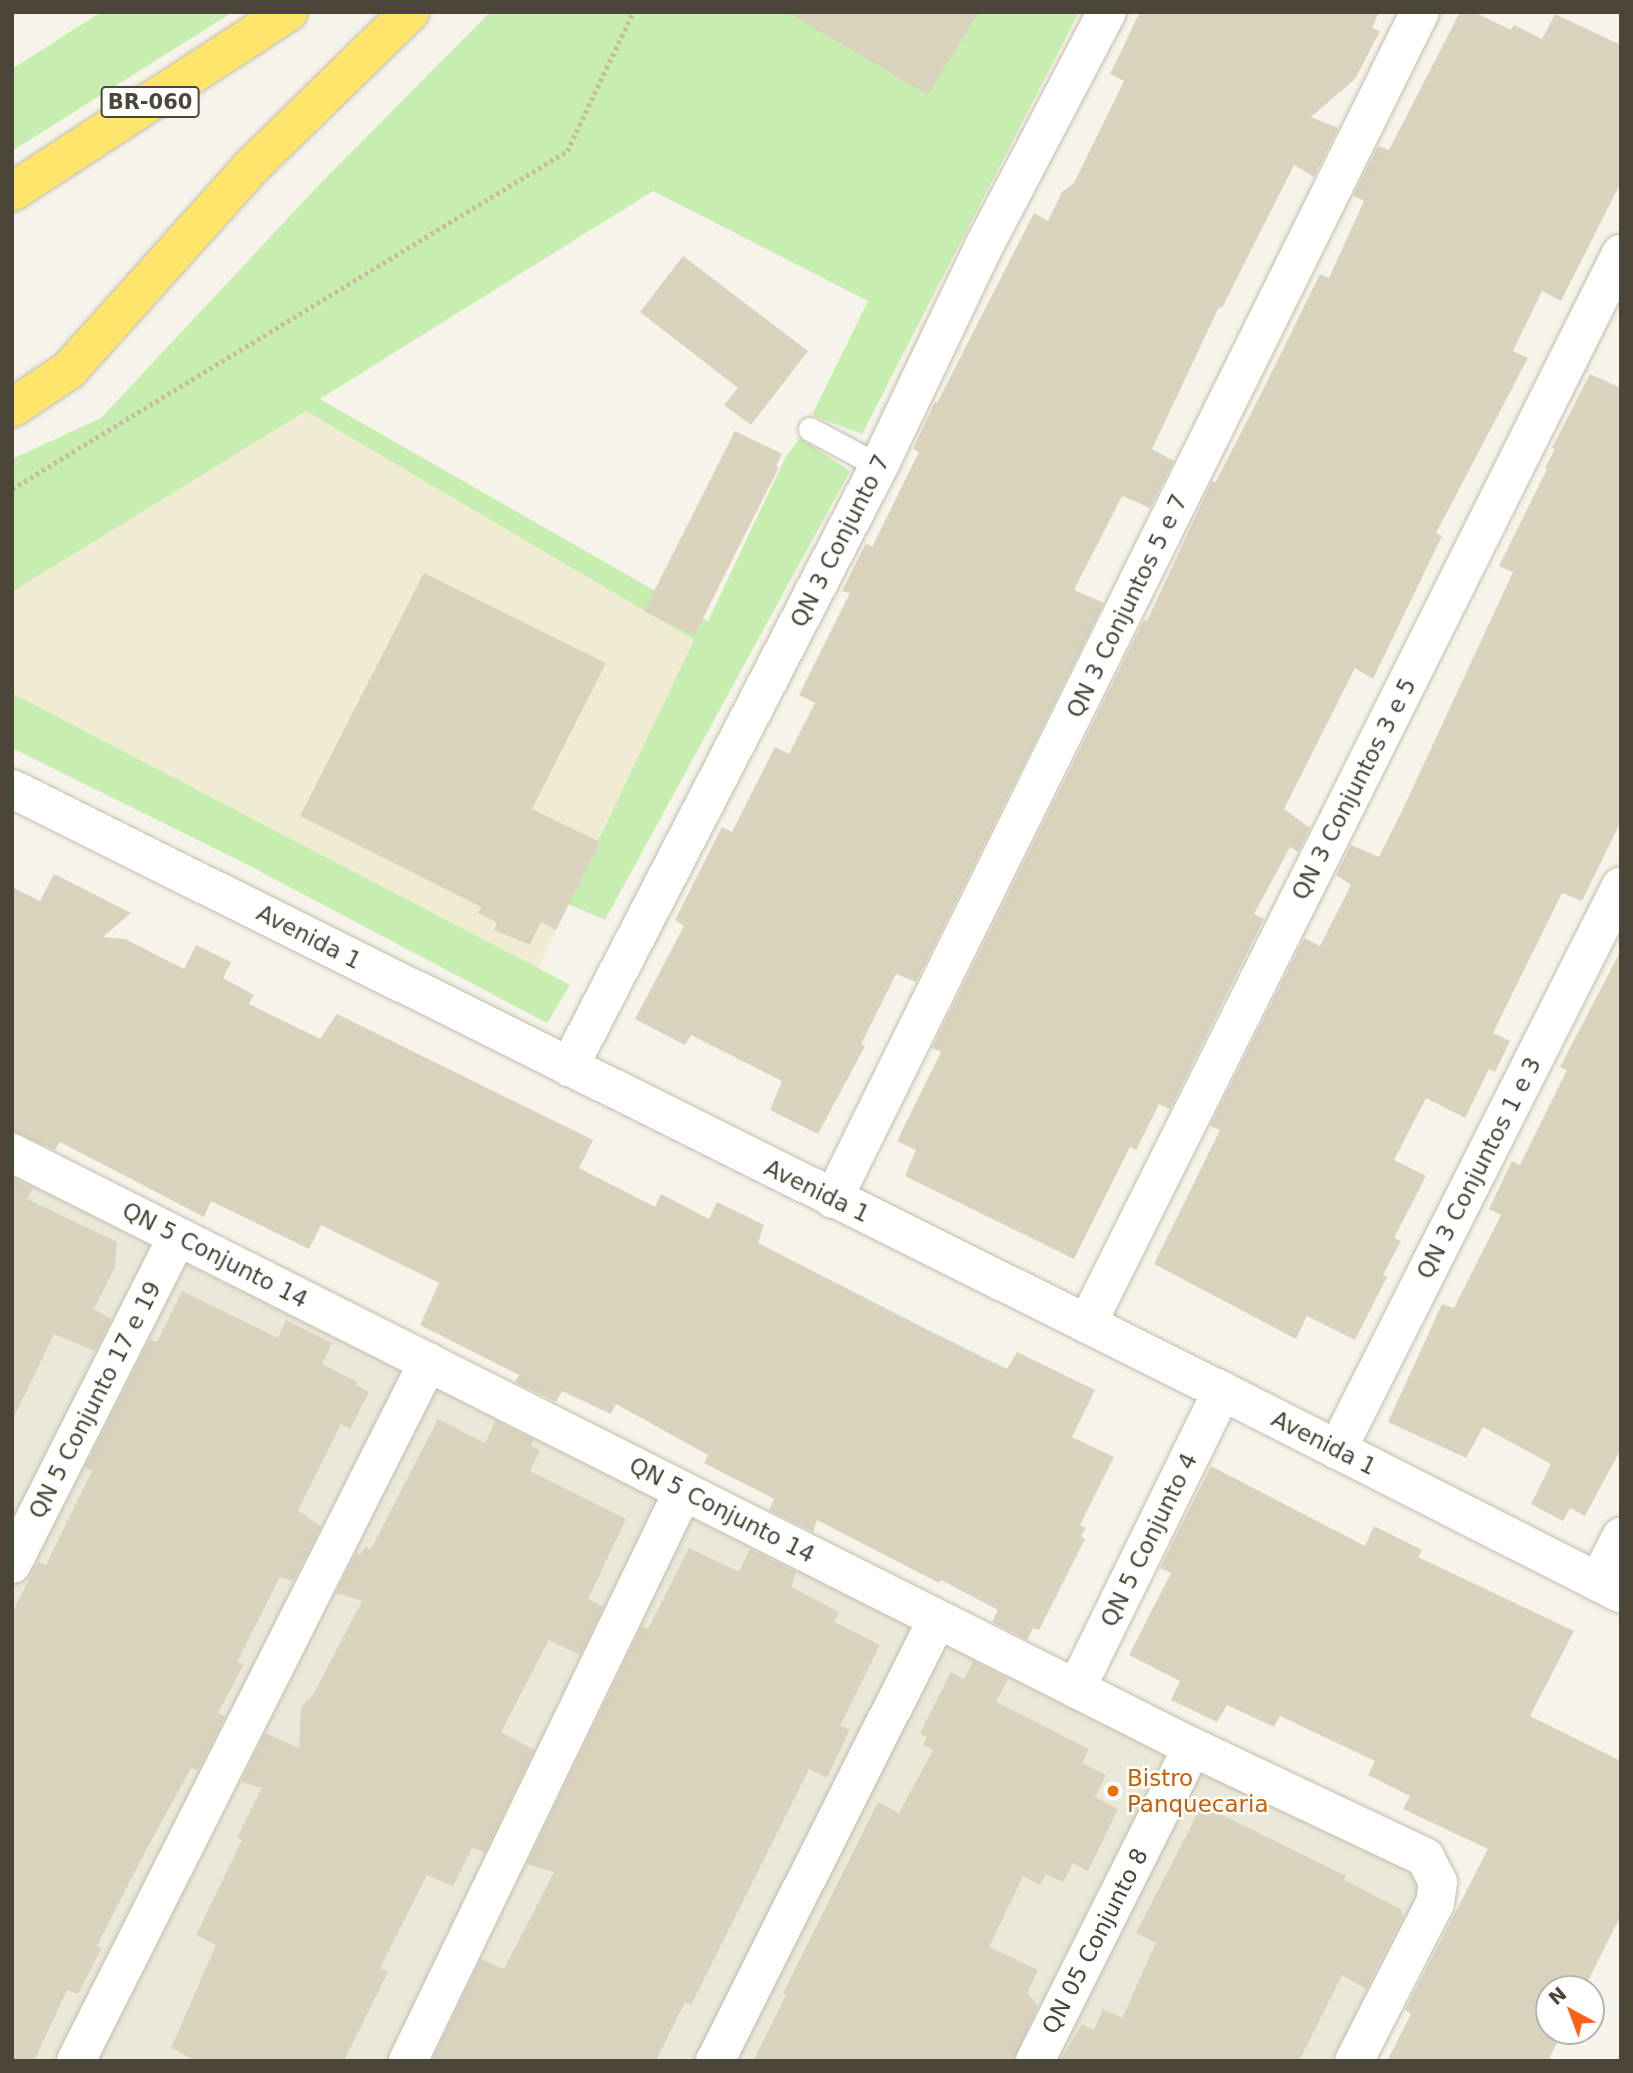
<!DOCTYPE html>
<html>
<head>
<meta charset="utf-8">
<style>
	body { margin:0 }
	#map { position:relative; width:1633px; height:2073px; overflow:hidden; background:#f6f4ea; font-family:"DejaVu Sans",sans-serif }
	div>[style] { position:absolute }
	.residential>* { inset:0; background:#eae8d8 }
	.education>* { inset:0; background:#f0ecd3 }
	.green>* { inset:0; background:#c8edb0 }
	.building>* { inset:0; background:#d9d3be }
	.path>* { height:4.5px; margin-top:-2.25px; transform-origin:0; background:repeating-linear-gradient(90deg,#c6bd9c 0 3.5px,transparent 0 7px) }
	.roads { filter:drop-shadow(0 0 2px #c3beac) drop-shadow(0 0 2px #c3beac) }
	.lane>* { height:23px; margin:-11.5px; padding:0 11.5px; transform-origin:11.5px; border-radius:11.5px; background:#fff }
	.street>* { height:38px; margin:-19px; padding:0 19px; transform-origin:19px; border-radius:19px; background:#fff }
	.highway>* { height:38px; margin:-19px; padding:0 19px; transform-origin:19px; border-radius:19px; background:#ffe56c }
	.dots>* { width:19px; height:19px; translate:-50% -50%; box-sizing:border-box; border:4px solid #fff; border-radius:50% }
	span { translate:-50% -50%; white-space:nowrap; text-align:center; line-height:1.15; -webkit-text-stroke:5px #fff; paint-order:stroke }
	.shield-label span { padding:2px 5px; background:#fff; border:2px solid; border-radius:5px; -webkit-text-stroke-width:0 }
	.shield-label { font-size:21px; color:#4b4637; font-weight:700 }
	.street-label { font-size:23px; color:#4b4637 }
	.food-label { font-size:23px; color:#c56008 }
	.left { translate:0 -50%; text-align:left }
	.frame { position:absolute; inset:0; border:14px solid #4b4637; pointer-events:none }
	.north { position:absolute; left:1535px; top:1975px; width:70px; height:70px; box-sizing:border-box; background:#fff; border:2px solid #b7b5af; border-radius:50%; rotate:319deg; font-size:19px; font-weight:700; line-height:28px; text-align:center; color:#4b4637 }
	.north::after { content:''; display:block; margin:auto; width:24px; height:32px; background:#ff6018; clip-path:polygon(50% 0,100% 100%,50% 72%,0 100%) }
</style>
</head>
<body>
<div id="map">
	<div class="residential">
		<div style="clip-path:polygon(12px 1173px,1447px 1876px,1349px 2061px,12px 2061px)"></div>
	</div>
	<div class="education">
		<div style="clip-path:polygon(306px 410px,695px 640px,538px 968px,12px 693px,12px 592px)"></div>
	</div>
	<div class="green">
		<div style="clip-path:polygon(101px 12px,233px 12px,12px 151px,12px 69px)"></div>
		<div style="clip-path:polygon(490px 12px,1079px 12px,862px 434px,812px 415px,868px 301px,653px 191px,320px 399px,708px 621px,785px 458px,800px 438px,850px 471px,605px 920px,568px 904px,694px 640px,306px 411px,12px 592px,12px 459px,101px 418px,316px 188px)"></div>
		<div style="clip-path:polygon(12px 693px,538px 968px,570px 985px,547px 1023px,244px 863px,12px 748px)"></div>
	</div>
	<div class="building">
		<div style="clip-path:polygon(787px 12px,979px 12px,928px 95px)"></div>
		<div style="clip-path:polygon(1140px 12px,1379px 12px,1372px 28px,1380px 31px,1355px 79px,1311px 117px,1338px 128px,1314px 177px,1294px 165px,1222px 308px,1219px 307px,1152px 449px,1174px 461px,1150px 508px,1122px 496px,1074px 590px,1104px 603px,916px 982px,896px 974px,861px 1044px,865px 1046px,818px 1134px,770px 1110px,782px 1081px,691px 1035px,685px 1045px,635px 1019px,684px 926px,675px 920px,722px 827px,732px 832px,775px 747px,789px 754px,815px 703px,799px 695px,850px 593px,842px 591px,866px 543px,872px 547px,919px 452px,913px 449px,935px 402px,937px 403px,1034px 213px,1048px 221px,1062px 192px,1074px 183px,1124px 81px,1110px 74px)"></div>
		<div style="clip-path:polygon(1460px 12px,1474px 12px,1511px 30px,1514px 25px,1542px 39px,1555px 14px,1621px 45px,1621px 182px,1561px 301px,1542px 291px,1513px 351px,1528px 358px,1436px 533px,1442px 536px,1373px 679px,1355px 668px,1284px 809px,1310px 828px,1298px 852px,1290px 847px,1254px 914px,1264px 919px,1170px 1109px,1159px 1104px,1136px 1150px,1130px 1147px,1074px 1259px,905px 1176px,916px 1150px,897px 1141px,941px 1052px,932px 1048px,1144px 620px,1147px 621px,1212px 481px,1215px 483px,1264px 388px,1320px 274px,1329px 278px,1364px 201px,1353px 196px,1378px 146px,1389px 150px)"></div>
		<div style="clip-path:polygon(683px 256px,808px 351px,751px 425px,724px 405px,738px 388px,640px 312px)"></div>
		<div style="clip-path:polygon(1590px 374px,1621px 388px,1621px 821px,1582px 901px,1562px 893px,1493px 1033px,1510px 1041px,1495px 1072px,1489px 1069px,1465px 1118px,1426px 1098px,1394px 1160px,1426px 1176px,1394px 1238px,1401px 1241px,1383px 1275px,1387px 1277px,1355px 1340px,1307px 1316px,1296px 1339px,1154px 1264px,1218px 1134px,1220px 1130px,1210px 1126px,1304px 938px,1320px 946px,1351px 885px,1336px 875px,1351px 845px,1379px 857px,1402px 811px,1513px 572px,1499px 566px,1547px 469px,1545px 468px,1555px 449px,1552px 448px)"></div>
		<div style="clip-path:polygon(735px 431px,782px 454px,776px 466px,779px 467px,694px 636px,644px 611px)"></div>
		<div style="clip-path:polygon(424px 573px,606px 663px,532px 809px,600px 842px,556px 930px,541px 922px,530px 945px,494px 930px,497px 923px,478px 913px,481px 907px,300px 816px)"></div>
		<div style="clip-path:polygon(54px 874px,131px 913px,103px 937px,125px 939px,184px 969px,196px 945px,231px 962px,223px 978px,254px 995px,249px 1004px,320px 1039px,337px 1014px,593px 1140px,579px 1168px,655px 1207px,661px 1194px,709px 1219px,717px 1202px,764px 1225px,758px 1243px,928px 1330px,1007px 1369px,1017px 1352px,1095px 1390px,1072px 1437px,1114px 1457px,1080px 1525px,1086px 1528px,1081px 1536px,1085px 1539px,1039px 1630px,1033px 1628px,1027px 1640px,992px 1622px,998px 1610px,941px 1580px,939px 1583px,817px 1520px,813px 1532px,769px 1510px,774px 1499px,704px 1463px,708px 1455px,616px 1404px,611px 1414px,562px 1391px,556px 1402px,515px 1382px,519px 1375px,420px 1325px,439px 1283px,321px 1225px,309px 1249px,211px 1201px,204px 1217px,60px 1142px,55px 1150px,12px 1131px,12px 887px,40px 901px)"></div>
		<div style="clip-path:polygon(1621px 950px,1621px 1449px,1585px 1516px,1570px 1508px,1563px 1521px,1531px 1504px,1551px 1464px,1483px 1427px,1466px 1458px,1388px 1422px,1442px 1304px,1454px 1308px,1501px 1215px,1489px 1209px,1512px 1161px,1520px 1165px,1567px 1070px,1560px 1067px)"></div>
		<div style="clip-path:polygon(12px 1178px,33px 1188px,27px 1199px,117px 1242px,115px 1267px,94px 1309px,111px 1319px,95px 1351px,54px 1334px,12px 1421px)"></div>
		<div style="clip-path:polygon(182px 1291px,278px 1338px,286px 1320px,332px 1343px,322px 1364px,357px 1382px,356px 1385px,369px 1392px,350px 1429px,341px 1424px,298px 1510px,321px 1527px,293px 1581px,280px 1577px,237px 1662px,244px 1664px,218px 1713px,225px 1716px,198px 1770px,191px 1768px,145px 1852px,97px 1946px,102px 1948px,78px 1994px,67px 1990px,34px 2061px,12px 2061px,12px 1613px,38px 1562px,46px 1565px,92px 1471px,85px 1467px,150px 1339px,157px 1342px)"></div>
		<div style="clip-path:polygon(438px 1419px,485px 1443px,496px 1421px,534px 1440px,531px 1446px,540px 1450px,530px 1471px,626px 1519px,588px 1599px,603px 1607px,580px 1655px,549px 1640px,501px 1732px,534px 1750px,485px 1852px,472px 1848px,453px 1886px,427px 1875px,380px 1968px,388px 1972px,344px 2061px,196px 2061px,171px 2048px,216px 1945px,196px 1935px,242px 1840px,237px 1838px,262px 1788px,241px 1782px,265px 1733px,299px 1748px,301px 1707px,313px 1695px,362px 1601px,336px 1593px,357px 1552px,360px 1555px,365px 1547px,371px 1549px)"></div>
		<div style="clip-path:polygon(1211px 1466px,1365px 1546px,1374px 1526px,1422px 1550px,1418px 1557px,1574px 1631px,1530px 1716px,1621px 1761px,1621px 1915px,1584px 1989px,1549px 1989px,1549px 2031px,1563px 2031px,1548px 2061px,1387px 2061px,1411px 2014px,1405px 2010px,1488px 1849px,1403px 1809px,1410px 1796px,1368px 1775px,1375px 1761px,1280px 1716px,1274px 1727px,1227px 1705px,1217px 1722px,1171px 1700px,1180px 1681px,1129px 1655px,1171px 1573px,1160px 1568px)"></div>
		<div style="clip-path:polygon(689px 1548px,739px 1572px,750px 1549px,796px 1572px,791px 1587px,839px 1612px,834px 1622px,880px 1645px,840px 1726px,850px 1729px,827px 1778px,809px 1769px,691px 2005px,685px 2002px,656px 2061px,432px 2061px,481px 1959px,504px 1969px,554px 1872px,527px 1864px,642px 1626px,648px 1629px)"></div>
		<div style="clip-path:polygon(973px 1661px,1008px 1679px,996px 1702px,1089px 1749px,1082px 1763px,1106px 1775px,1095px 1797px,1118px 1809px,1088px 1871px,1073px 1863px,1063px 1882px,1046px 1874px,1040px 1885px,1023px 1876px,989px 1947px,1038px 1970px,1027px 1993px,1038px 2006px,1013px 2061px,753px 2061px,786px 1995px,783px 1993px,878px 1802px,899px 1813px,933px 1750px,923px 1745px,927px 1737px,920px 1733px,951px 1672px,964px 1679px)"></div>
		<div style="clip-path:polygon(1202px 1805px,1346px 1876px,1344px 1880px,1401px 1909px,1403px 1917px,1366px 1989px,1342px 1975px,1299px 2061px,1060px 2061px,1082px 2024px,1094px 2030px,1103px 2009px,1122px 2018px,1156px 1943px,1136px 1933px)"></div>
	</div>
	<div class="path">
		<div style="left:12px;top:489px;width:650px;rotate:-31.34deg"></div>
		<div style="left:567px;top:151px;width:154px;rotate:-64.6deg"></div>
	</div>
	<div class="roads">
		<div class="lane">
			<div style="left:810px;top:429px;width:78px;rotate:28.2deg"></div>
		</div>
		<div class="street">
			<div style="left:12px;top:789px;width:1351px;rotate:26.45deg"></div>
			<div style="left:1222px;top:1391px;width:447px;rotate:26.9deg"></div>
			<div style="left:569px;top:1067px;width:676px;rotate:-62.72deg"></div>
			<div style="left:879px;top:466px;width:246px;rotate:-64.5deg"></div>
			<div style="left:985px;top:244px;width:262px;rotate:-62.3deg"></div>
			<div style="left:12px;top:1153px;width:1321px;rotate:26.72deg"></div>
			<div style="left:1192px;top:1747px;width:258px;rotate:25.3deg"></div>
			<div style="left:1425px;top:1857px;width:28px;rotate:63deg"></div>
			<div style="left:1438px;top:1882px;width:21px;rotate:98deg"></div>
			<div style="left:1435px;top:1903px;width:178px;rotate:117.1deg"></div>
			<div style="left:833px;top:1199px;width:1324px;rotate:-63.69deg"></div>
			<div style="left:1087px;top:1324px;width:1196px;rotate:-63.48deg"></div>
			<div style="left:1337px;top:1450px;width:631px;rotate:-63.27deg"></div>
			<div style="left:12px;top:1564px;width:366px;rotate:-63.2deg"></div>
			<div style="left:1598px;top:1582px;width:51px;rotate:-62.9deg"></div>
			<div style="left:1076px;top:1689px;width:332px;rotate:-63.9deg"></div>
			<div style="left:76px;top:2061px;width:783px;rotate:-63.27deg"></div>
			<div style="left:408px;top:2061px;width:633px;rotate:-64.24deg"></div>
			<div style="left:715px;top:2061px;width:495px;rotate:-63.3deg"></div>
			<div style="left:1035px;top:2061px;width:351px;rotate:-63.4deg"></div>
		</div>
		<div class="highway">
			<div style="left:12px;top:192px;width:330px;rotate:-33.1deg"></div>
			<div style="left:12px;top:408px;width:69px;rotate:-33.7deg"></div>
			<div style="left:69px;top:370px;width:275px;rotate:-48.1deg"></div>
			<div style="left:253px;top:165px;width:219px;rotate:-44.3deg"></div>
		</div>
	</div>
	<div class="dots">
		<div style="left:1113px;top:1791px;background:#e8710a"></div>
	</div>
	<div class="shield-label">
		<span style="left:150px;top:102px">BR-060</span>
	</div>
	<div class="street-label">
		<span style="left:840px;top:541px;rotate:-63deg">QN 3 Conjunto 7</span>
		<span style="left:1127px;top:606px;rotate:-64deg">QN 3 Conjuntos 5 e 7</span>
		<span style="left:1354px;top:789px;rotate:-63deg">QN 3 Conjuntos 3 e 5</span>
		<span style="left:309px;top:937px;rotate:27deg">Avenida 1</span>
		<span style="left:1479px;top:1168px;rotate:-63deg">QN 3 Conjuntos 1 e 3</span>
		<span style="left:817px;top:1191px;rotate:26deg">Avenida 1</span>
		<span style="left:215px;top:1255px;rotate:27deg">QN 5 Conjunto 14</span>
		<span style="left:95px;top:1400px;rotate:-63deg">QN 5 Conjunto 17 e 19</span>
		<span style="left:1324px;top:1443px;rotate:27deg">Avenida 1</span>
		<span style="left:722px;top:1510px;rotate:27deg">QN 5 Conjunto 14</span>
		<span style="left:1149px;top:1540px;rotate:-64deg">QN 5 Conjunto 4</span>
		<span style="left:1095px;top:1941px;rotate:-63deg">QN 05 Conjunto 8</span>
	</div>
	<div class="food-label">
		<span class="left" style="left:1127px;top:1791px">Bistro<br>Panquecaria</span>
	</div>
	<div class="frame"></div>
	<div class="north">N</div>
</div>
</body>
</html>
